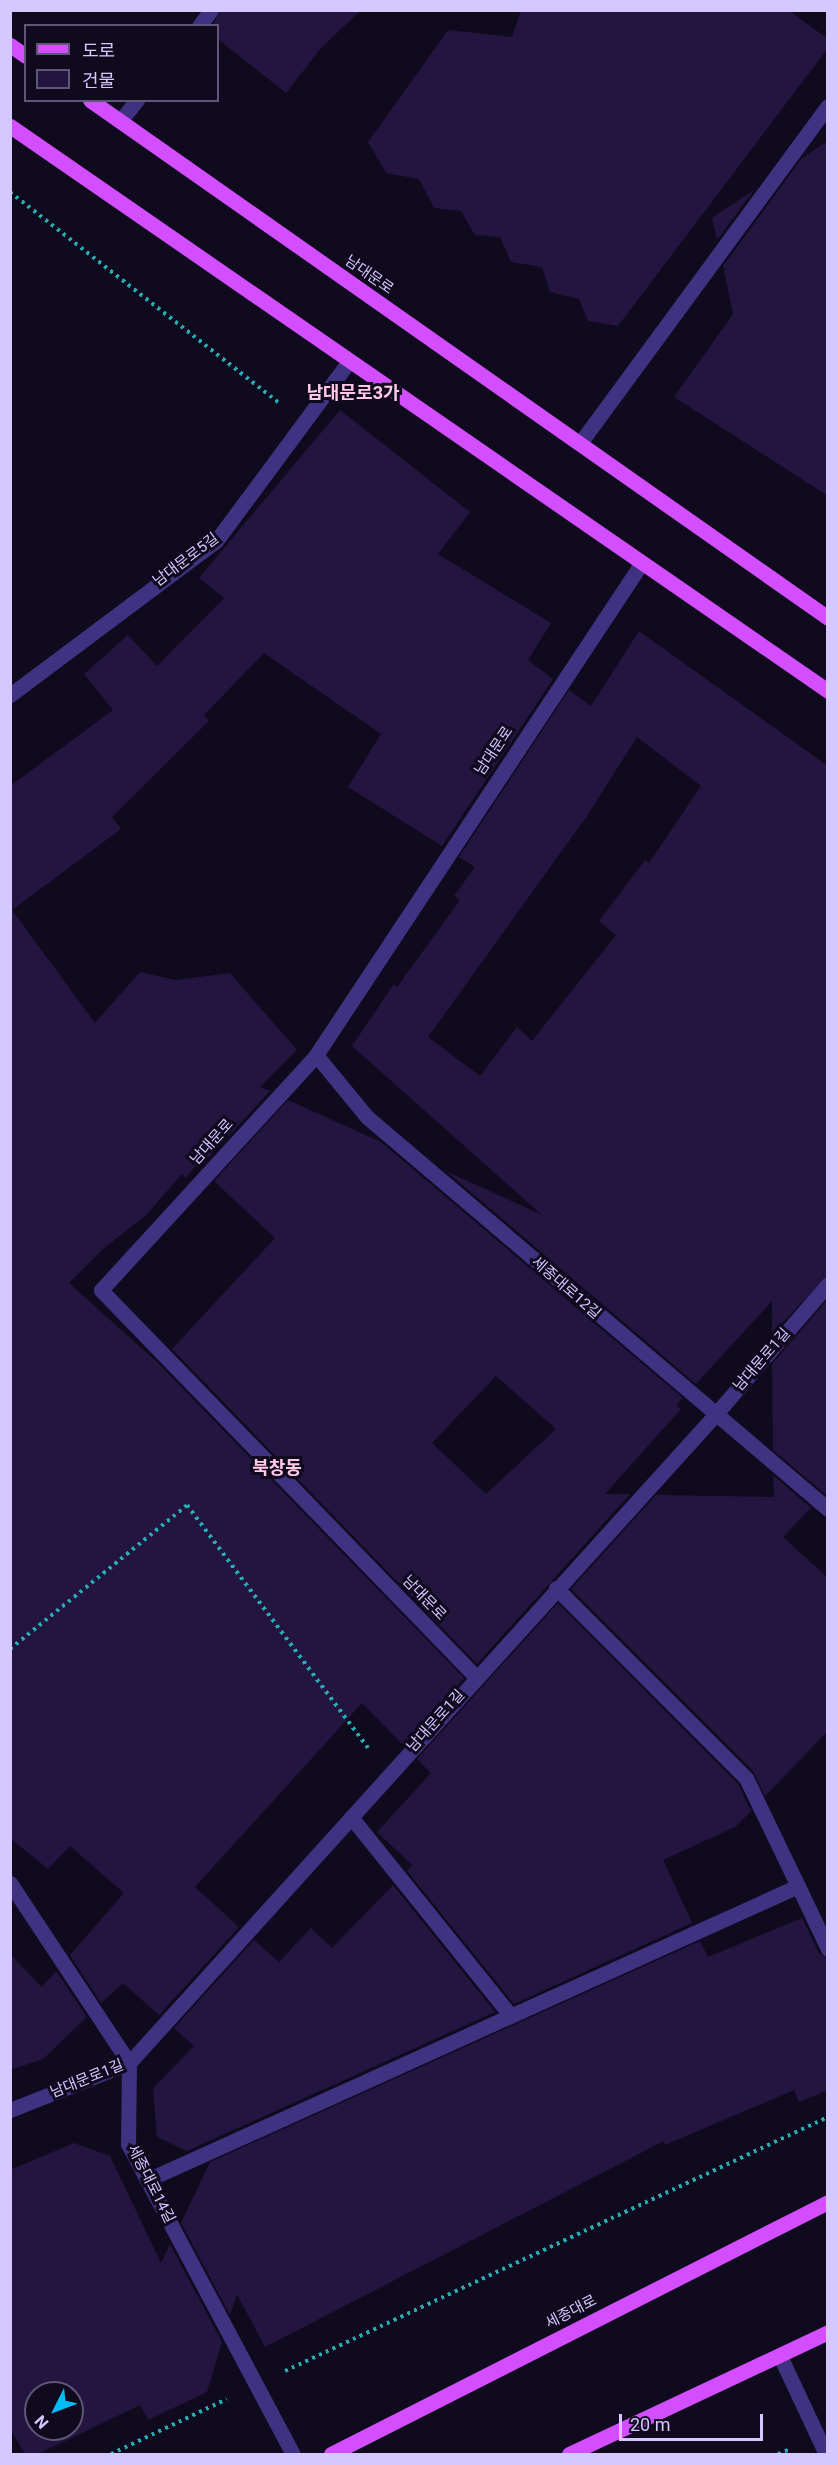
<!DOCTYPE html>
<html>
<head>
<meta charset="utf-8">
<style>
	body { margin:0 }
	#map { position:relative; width:838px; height:2465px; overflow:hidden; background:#100a1e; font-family:Roboto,"Noto Sans KR",sans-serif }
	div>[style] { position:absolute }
	.building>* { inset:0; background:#231540 }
	.path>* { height:4px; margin-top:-2px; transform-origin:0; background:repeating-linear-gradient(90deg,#25acb5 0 3px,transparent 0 7.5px) }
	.minor>* { height:15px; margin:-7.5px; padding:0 7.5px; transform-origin:7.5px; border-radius:7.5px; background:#3f3280 }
	.major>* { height:15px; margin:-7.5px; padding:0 7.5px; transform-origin:7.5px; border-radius:7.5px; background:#d34eff }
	span { translate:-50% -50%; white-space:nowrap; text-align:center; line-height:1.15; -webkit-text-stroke:6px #100a1e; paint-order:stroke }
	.street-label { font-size:15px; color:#d5c7ff }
	.quarter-label { font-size:18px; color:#ffc9e5; font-weight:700 }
	.frame { position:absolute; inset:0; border:12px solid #d5c7ff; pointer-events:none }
	.legend { position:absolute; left:24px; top:24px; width:195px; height:78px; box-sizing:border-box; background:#100a1e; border:2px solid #5f5678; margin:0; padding:8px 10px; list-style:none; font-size:18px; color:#d5c7ff }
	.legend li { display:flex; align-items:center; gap:12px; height:30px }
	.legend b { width:30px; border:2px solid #5f5678 }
	.north { position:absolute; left:24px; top:2381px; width:60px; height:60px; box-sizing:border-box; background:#100a1e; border:2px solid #5f5678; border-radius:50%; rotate:228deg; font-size:16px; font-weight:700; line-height:24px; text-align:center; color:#d5c7ff }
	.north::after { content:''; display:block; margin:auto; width:21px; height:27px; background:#00bcf2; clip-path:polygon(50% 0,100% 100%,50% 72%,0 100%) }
	.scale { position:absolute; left:619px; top:2414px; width:144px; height:27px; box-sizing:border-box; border:3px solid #d5c7ff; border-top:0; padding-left:8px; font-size:18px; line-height:21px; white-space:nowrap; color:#d5c7ff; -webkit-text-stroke:4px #100a1e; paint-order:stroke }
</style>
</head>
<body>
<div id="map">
	<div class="building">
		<div style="clip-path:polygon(221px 10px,361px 10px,321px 48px,286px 93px,218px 39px,218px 26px,212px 26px)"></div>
		<div style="clip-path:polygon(521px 10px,788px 10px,828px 39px,828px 48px,618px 326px,588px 321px,579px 299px,550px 292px,542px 267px,511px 262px,500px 237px,475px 235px,461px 211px,434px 208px,419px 179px,386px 173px,368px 142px,448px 30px,512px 37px)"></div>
		<div style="clip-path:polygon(828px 141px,828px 496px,674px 397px,733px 314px,723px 266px,802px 158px)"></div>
		<div style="clip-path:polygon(754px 190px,717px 240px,712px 218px)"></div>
		<div style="clip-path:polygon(340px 410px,470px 512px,438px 554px,551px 623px,528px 660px,553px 679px,442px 846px,348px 787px,381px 734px,264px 653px,204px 715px,209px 721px,112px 817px,121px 829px,12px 910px,95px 1023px,140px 972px,176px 980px,230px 973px,297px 1050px,260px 1087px,270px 1091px,199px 1168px,196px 1165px,186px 1178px,182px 1174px,146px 1215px,103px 1249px,69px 1283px,159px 1364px,464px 1678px,403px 1745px,362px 1703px,195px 1887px,239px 1927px,159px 2015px,123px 1983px,101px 2003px,70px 1955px,124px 1893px,70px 1846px,48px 1869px,10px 1838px,10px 786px,113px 710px,84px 674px,128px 635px,157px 666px,224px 598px,199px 578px)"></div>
		<div style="clip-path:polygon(evenodd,639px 631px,828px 766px,828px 1275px,772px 1334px,772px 1301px,696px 1384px,446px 1171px,542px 1215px,352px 1046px,394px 984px,397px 987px,460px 900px,454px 896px,475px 867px,459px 857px,569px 690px,591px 706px,639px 631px,637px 737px,701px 786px,649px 863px,645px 860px,599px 921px,616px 935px,532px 1041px,517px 1027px,480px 1076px,428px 1037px,587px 816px,637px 737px)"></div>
		<div style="clip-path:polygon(evenodd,288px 1100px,381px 1142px,683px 1398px,676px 1405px,681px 1409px,605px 1494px,630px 1494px,477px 1664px,172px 1349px,275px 1238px,214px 1181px,288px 1100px,496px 1376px,556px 1429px,486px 1494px,432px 1443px,496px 1376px)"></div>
		<div style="clip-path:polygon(828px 1299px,828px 1491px,825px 1494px,773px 1450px,772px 1364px)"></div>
		<div style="clip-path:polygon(773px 1475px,811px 1508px,783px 1537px,828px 1578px,828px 1731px,765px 1796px,753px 1771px,571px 1589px,656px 1495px,774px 1497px)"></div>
		<div style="clip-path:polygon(558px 1603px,738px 1784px,751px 1811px,735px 1827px,663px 1860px,692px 1923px,514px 2004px,407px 1871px,412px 1865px,377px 1832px,431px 1773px,417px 1759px)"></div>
		<div style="clip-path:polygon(393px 1885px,495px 2012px,187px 2151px,157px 2137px,153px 2088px,194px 2046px,174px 2028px,254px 1940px,279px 1962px,311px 1928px,332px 1948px)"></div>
		<div style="clip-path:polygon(802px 1918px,819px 1953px,828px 1959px,828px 2090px,799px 2102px,794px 2090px,665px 2145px,664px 2141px,265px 2347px,237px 2294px,230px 2315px,181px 2223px,210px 2162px,700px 1941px,708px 1957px)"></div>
		<div style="clip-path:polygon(10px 1954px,42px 1987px,56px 1971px,87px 2017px,43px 2059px,10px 2070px)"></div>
		<div style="clip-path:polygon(evenodd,74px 2143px,110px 2156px,161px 2263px,170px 2244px,222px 2342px,207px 2392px,148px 2420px,140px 2405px,38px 2454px,25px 2454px,10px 2429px,10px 2170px,74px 2143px,36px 2393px,72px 2393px,72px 2429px,36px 2429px,36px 2393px)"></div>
	</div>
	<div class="path">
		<div style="left:10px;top:192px;width:342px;rotate:38.1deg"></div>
		<div style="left:10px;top:1649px;width:228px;rotate:-39.1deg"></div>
		<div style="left:187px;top:1505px;width:303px;rotate:53.3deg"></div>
		<div style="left:285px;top:2371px;width:599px;rotate:-25.07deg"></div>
		<div style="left:111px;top:2454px;width:128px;rotate:-25.4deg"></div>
		<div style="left:778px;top:2454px;width:11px;rotate:-22deg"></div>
	</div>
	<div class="minor">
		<div style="left:199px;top:26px;width:20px;rotate:-53deg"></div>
		<div style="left:120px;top:121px;width:27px;rotate:-51deg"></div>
		<div style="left:580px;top:443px;width:418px;rotate:-53.7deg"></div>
		<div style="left:10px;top:695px;width:257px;rotate:-36.8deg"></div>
		<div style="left:216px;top:541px;width:224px;rotate:-53.5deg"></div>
		<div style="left:316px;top:1055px;width:80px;rotate:50.6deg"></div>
		<div style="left:367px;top:1117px;width:605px;rotate:40.38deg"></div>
		<div style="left:556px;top:1588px;width:269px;rotate:45deg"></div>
		<div style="left:746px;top:1778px;width:120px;rotate:64.3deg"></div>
		<div style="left:476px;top:1677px;width:539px;rotate:-134.1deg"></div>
		<div style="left:101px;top:1290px;width:319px;rotate:-47.5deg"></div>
		<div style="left:316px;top:1055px;width:589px;rotate:-56.5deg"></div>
		<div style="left:351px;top:1817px;width:255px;rotate:51.2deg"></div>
		<div style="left:10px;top:1883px;width:216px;rotate:56.5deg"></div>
		<div style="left:129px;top:2063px;width:81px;rotate:90.7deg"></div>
		<div style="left:128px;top:2144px;width:351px;rotate:62deg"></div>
		<div style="left:10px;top:2110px;width:128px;rotate:-21.6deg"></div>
		<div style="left:129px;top:2063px;width:872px;rotate:-47.88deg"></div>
		<div style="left:714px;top:1416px;width:174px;rotate:-49.2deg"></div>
		<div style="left:147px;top:2180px;width:714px;rotate:-24.3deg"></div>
		<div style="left:798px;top:1886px;width:70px;rotate:64.5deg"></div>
		<div style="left:780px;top:2356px;width:108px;rotate:64.9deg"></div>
	</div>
	<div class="major">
		<div style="left:10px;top:45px;width:19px;rotate:35deg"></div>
		<div style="left:90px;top:100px;width:902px;rotate:35.06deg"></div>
		<div style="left:10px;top:126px;width:994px;rotate:34.63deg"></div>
		<div style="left:331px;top:2454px;width:557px;rotate:-26.89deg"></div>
		<div style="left:569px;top:2454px;width:286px;rotate:-25.2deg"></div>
	</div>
	<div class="street-label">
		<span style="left:369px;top:275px;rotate:35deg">남대문로</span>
		<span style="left:186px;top:560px;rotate:-37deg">남대문로5길</span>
		<span style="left:494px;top:751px;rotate:-56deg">남대문로</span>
		<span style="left:212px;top:1142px;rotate:-48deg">남대문로</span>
		<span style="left:566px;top:1288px;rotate:41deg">세종대로12길</span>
		<span style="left:762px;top:1360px;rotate:-49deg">남대문로1길</span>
		<span style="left:424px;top:1598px;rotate:46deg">남대문로</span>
		<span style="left:436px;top:1721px;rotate:-48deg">남대문로1길</span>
		<span style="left:87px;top:2079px;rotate:-22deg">남대문로1길</span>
		<span style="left:151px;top:2184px;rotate:63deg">세종대로14길</span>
		<span style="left:571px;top:2312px;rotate:-27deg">세종대로</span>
	</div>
	<div class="quarter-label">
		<span style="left:353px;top:393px">남대문로3가</span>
		<span style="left:277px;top:1468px">북창동</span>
	</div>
	<div class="frame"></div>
	<ul class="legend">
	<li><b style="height:8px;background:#d34eff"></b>도로</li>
	<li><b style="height:16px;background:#231540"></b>건물</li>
	</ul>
	<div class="north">N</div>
	<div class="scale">20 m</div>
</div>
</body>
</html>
